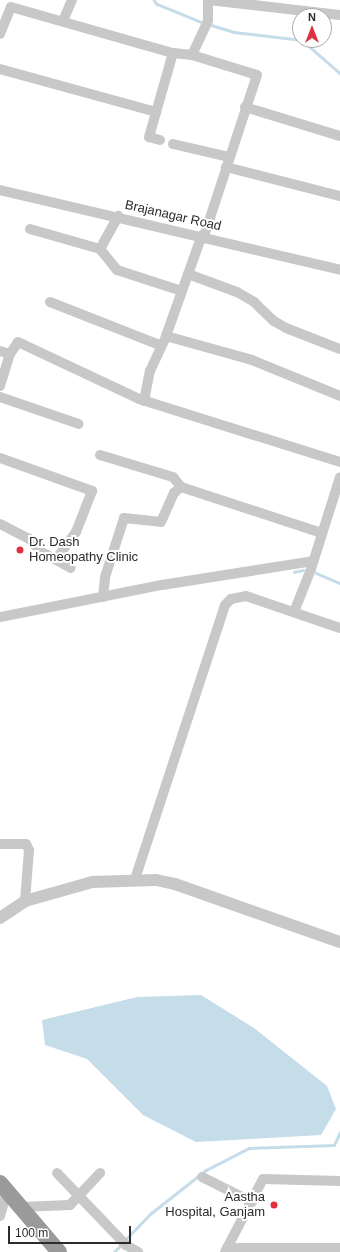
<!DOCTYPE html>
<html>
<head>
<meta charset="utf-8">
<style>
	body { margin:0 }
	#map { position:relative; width:340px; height:1252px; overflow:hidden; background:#fff; font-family:Helvetica,sans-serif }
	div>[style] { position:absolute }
	.water>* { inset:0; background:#c5dce9 }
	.stream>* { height:2.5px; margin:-1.25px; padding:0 1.25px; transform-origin:1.25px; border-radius:1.25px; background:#c5dce9 }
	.minor>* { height:10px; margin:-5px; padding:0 5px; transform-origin:5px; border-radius:5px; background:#c8c8c8 }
	.tertiary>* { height:12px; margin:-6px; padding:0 6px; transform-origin:6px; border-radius:6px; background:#c8c8c8 }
	.trunk>* { height:16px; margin:-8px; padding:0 8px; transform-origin:8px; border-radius:8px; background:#9a9a9a }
	.dots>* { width:11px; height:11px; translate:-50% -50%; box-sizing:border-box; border:2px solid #fff; border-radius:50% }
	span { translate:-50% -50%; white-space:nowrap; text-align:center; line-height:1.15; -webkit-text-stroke:4px #fff; paint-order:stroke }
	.street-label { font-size:13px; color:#2b2b2b }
	.poi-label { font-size:13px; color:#2b2b2b }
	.left { translate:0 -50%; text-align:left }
	.right { translate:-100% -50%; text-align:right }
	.north { position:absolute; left:292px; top:8px; width:40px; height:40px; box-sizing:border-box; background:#fff; border:1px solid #aaa; border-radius:50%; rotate:0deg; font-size:11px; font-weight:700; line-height:16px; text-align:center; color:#2b2b2b }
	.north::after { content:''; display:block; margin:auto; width:14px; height:18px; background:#e0303f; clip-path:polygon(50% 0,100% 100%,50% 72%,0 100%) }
	.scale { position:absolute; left:8px; top:1226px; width:123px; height:18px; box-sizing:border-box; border:2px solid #2b2b2b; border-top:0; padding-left:5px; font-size:12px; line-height:14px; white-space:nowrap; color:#2b2b2b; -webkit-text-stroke:3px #fff; paint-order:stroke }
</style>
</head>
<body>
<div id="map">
	<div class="water">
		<div style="clip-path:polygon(201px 995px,254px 1028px,327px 1086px,336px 1109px,321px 1135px,196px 1142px,143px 1115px,87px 1059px,45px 1045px,42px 1020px,137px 997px)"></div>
	</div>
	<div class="stream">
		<div style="left:154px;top:0;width:5px;rotate:53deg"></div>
		<div style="left:157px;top:4px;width:51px;rotate:22deg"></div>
		<div style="left:208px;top:24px;width:27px;rotate:17deg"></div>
		<div style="left:234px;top:32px;width:68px;rotate:6.7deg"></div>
		<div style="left:302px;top:40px;width:50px;rotate:41deg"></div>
		<div style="left:294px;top:572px;width:9px;rotate:-13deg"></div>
		<div style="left:316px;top:573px;width:26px;rotate:23deg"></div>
		<div style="left:125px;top:1240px;width:36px;rotate:-46deg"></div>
		<div style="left:150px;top:1214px;width:71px;rotate:-38.2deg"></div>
		<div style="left:206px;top:1170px;width:48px;rotate:-27.1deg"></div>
		<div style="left:249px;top:1148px;width:85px;rotate:-2deg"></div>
		<div style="left:334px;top:1145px;width:14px;rotate:-65deg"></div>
		<div style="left:114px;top:1252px;width:11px;rotate:-45deg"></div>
	</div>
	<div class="minor">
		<div style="left:209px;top:0;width:132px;rotate:6.5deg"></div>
		<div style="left:63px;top:21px;width:23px;rotate:-67deg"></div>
		<div style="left:0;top:34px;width:29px;rotate:-68deg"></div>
		<div style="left:11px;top:7px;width:168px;rotate:15.9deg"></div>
		<div style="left:173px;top:53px;width:19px;rotate:6deg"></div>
		<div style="left:192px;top:55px;width:38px;rotate:-65deg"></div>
		<div style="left:208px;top:20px;width:20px;rotate:-90deg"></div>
		<div style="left:192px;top:55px;width:68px;rotate:17.1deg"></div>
		<div style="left:257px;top:75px;width:169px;rotate:108.2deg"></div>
		<div style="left:0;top:69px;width:162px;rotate:15.4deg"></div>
		<div style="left:245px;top:107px;width:99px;rotate:17deg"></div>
		<div style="left:160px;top:140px;width:11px;rotate:-165deg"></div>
		<div style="left:149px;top:137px;width:87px;rotate:-74.1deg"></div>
		<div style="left:173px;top:144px;width:57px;rotate:13.1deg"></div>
		<div style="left:226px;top:167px;width:118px;rotate:14.3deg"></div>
		<div style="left:0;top:190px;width:349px;rotate:13.2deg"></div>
		<div style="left:30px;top:229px;width:73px;rotate:15.9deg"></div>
		<div style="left:100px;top:249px;width:38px;rotate:-61deg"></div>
		<div style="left:100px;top:249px;width:27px;rotate:51deg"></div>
		<div style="left:117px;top:270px;width:68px;rotate:17.9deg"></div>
		<div style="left:188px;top:274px;width:52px;rotate:20.2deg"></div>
		<div style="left:237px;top:292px;width:20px;rotate:30deg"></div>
		<div style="left:254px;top:302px;width:28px;rotate:44deg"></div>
		<div style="left:274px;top:321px;width:14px;rotate:30deg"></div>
		<div style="left:286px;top:328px;width:58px;rotate:21.3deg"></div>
		<div style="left:50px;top:302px;width:118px;rotate:21.4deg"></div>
		<div style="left:166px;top:336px;width:89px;rotate:15.6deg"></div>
		<div style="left:252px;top:360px;width:95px;rotate:22.2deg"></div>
		<div style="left:0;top:351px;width:10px;rotate:17deg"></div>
		<div style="left:0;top:386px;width:34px;rotate:-73deg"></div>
		<div style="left:10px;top:354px;width:14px;rotate:-56deg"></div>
		<div style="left:18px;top:342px;width:134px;rotate:25.2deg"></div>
		<div style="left:139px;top:399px;width:211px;rotate:17.4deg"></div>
		<div style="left:0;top:397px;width:83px;rotate:18.9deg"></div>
		<div style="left:144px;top:401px;width:31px;rotate:-79deg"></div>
		<div style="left:150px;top:371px;width:38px;rotate:-65deg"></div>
		<div style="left:166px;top:336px;width:107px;rotate:-70.4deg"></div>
		<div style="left:100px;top:455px;width:76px;rotate:16.8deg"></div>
		<div style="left:173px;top:477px;width:13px;rotate:51deg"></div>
		<div style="left:181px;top:487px;width:148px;rotate:18.1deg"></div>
		<div style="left:0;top:458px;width:98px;rotate:19.7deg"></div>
		<div style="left:92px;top:491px;width:44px;rotate:111.3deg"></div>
		<div style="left:76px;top:532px;width:34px;rotate:126deg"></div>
		<div style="left:0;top:524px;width:34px;rotate:27deg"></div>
		<div style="left:30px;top:539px;width:16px;rotate:50deg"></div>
		<div style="left:40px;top:551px;width:35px;rotate:29deg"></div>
		<div style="left:103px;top:597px;width:20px;rotate:-84deg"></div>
		<div style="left:105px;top:577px;width:62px;rotate:-72.1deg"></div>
		<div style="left:124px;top:518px;width:37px;rotate:6deg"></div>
		<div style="left:161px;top:522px;width:32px;rotate:-66deg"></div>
		<div style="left:174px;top:493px;width:9px;rotate:-41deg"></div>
		<div style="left:294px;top:612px;width:46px;rotate:-68.4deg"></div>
		<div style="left:311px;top:569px;width:96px;rotate:-72.5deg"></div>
		<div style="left:0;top:617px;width:165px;rotate:-11.2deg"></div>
		<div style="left:162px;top:585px;width:153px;rotate:-9deg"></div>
		<div style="left:0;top:844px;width:26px"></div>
		<div style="left:26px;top:844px;width:7px;rotate:63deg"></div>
		<div style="left:29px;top:850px;width:51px;rotate:94.5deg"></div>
		<div style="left:135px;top:879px;width:288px;rotate:-71.8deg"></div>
		<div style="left:225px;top:605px;width:8px;rotate:-45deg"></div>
		<div style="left:231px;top:599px;width:15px;rotate:-11deg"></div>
		<div style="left:246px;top:596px;width:99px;rotate:18.8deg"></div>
		<div style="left:57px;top:1173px;width:100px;rotate:46.2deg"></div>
		<div style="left:126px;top:1245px;width:14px;rotate:30deg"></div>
		<div style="left:202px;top:1177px;width:56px;rotate:26.6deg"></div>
		<div style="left:21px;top:1207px;width:49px;rotate:-2.3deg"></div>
		<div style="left:70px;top:1205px;width:44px;rotate:-46.8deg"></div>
		<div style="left:0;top:1216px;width:25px;rotate:-74deg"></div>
		<div style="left:227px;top:1248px;width:113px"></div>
		<div style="left:225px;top:1252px;width:82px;rotate:-62.5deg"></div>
		<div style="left:263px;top:1179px;width:77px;rotate:1.5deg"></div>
	</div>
	<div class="tertiary">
		<div style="left:0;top:918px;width:30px;rotate:-34deg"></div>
		<div style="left:25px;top:901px;width:70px;rotate:-15.8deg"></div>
		<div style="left:92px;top:882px;width:64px;rotate:-1.8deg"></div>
		<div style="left:156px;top:880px;width:19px;rotate:12deg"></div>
		<div style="left:175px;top:884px;width:175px;rotate:19.4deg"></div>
	</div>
	<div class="trunk">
		<div style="left:0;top:1183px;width:91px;rotate:49.5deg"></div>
	</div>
	<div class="dots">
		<div style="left:20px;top:550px;background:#e0303f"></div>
		<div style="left:274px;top:1205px;background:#e0303f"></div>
	</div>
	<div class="street-label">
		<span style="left:173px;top:216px;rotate:13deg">Brajanagar Road</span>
	</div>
	<div class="poi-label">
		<span class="left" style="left:29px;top:550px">Dr. Dash<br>Homeopathy Clinic</span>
		<span class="right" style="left:265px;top:1205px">Aastha<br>Hospital, Ganjam</span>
	</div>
	<div class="north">N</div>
	<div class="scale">100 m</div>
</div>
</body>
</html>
